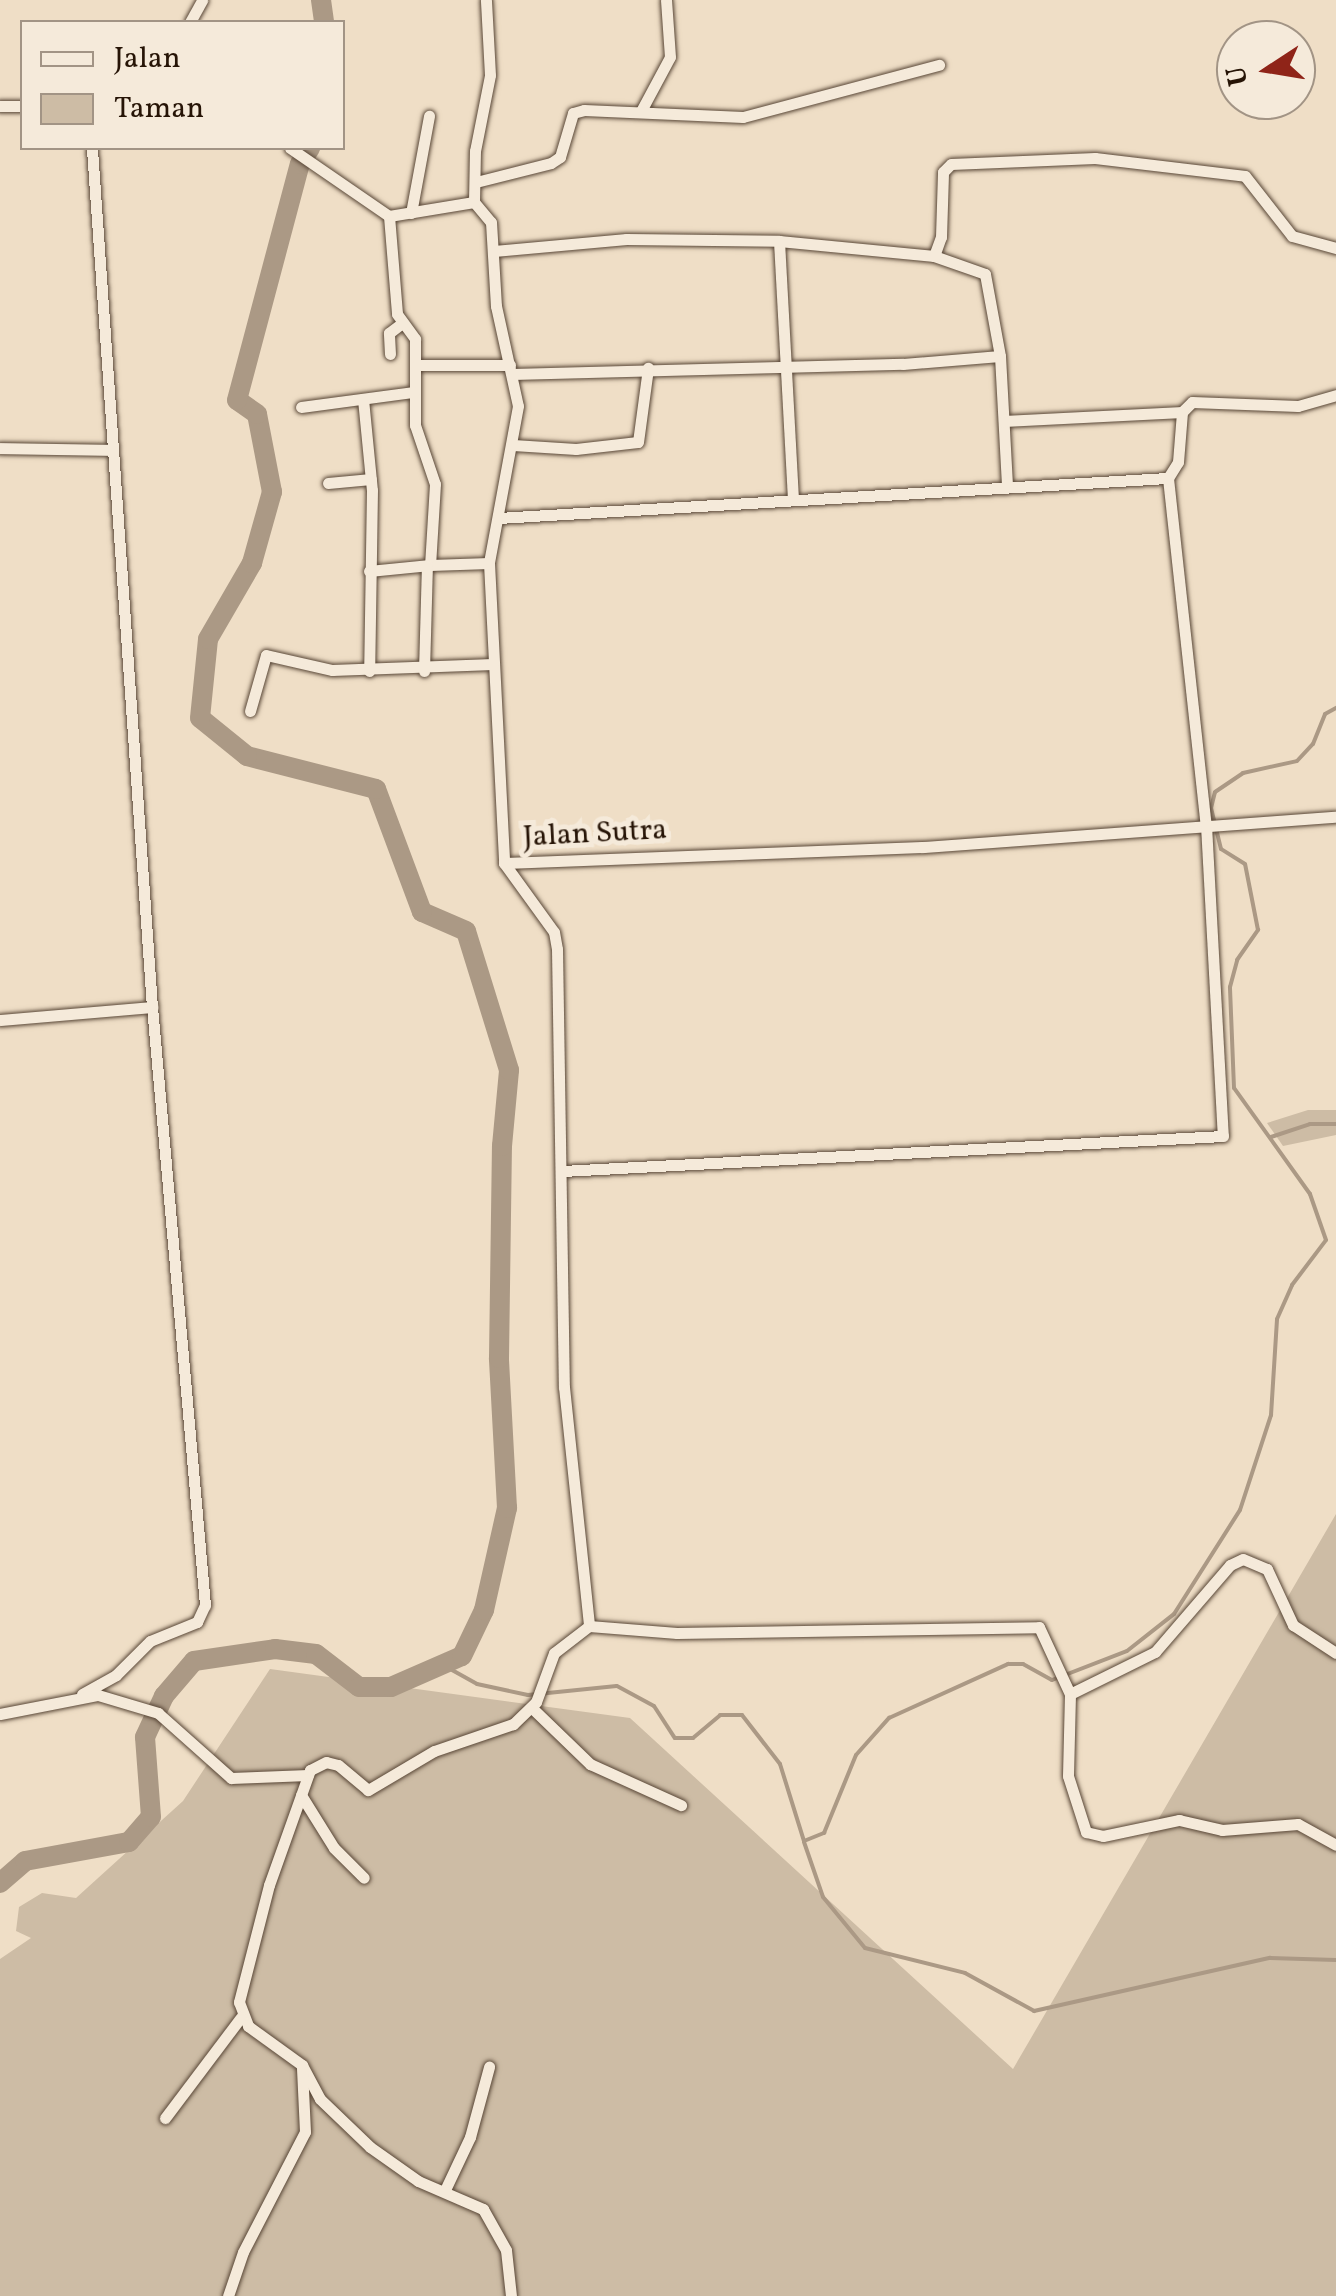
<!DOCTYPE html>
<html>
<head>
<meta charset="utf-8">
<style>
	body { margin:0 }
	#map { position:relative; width:1336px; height:2296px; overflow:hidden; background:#efdec6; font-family:Vollkorn,serif }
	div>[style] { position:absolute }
	.green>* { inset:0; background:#cdbca5 }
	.stream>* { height:4px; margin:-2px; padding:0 2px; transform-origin:2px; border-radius:2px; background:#ab9985 }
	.river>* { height:20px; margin:-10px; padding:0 10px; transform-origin:10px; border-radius:10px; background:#ab9985 }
	.roads { filter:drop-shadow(0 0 2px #584636) drop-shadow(0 0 2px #584636) }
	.minor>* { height:11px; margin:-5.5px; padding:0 5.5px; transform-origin:5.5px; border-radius:5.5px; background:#f5eada }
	span { translate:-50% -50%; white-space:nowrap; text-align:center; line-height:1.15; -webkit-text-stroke:10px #f5eada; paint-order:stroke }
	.street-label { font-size:30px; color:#261406 }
	.legend { position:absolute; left:20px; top:20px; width:325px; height:130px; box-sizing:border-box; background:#f5eada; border:2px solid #a29485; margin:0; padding:12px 18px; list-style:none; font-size:30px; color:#261406 }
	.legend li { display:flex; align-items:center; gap:20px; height:50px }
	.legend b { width:50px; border:2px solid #a29485 }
	.north { position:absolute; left:1216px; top:20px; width:100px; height:100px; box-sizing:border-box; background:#f5eada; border:2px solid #a29485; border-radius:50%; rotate:258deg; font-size:28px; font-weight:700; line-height:40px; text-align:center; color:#261406 }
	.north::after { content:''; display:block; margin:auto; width:35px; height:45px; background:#8f2418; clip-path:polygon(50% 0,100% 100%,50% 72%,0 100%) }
</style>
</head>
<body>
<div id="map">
	<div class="green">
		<div style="clip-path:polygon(1308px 1110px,1336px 1110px,1336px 1135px,1283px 1146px,1267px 1123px)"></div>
		<div style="clip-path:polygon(1336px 1514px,1336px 2296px,0 2296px,0 1959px,31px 1938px,16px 1931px,19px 1907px,42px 1893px,76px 1898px,183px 1801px,270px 1669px,630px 1718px,1013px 2069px)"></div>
	</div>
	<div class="stream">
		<div style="left:1271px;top:1137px;width:41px;rotate:-18.4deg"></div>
		<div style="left:1310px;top:1124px;width:26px"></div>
		<div style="left:443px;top:1665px;width:39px;rotate:29deg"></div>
		<div style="left:477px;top:1684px;width:52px;rotate:12.2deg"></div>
		<div style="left:528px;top:1695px;width:89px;rotate:-5.8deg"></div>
		<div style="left:617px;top:1686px;width:42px;rotate:28.4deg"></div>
		<div style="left:654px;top:1706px;width:38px;rotate:57deg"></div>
		<div style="left:675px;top:1738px;width:18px"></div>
		<div style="left:693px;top:1738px;width:35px;rotate:-40deg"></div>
		<div style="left:720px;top:1715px;width:22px"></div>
		<div style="left:742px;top:1715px;width:62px;rotate:52.2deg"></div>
		<div style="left:780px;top:1764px;width:81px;rotate:72.7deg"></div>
		<div style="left:804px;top:1841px;width:22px;rotate:-22deg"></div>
		<div style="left:824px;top:1833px;width:84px;rotate:-67.7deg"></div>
		<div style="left:856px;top:1755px;width:50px;rotate:-48.3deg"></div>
		<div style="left:889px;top:1718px;width:131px;rotate:-24.4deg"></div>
		<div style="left:1008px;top:1664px;width:15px"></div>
		<div style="left:1023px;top:1664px;width:33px;rotate:29deg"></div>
		<div style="left:1052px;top:1680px;width:80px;rotate:-21.1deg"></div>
		<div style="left:1127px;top:1651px;width:60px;rotate:-38.2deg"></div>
		<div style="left:1174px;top:1614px;width:123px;rotate:-57.6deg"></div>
		<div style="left:1240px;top:1510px;width:100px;rotate:-71.9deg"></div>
		<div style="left:1271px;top:1415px;width:96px;rotate:-86.4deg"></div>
		<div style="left:1277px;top:1319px;width:37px;rotate:-66deg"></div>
		<div style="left:1292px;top:1285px;width:56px;rotate:-52.9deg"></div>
		<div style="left:1326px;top:1240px;width:49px;rotate:-109.2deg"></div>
		<div style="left:1310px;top:1194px;width:130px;rotate:-125.6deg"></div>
		<div style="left:1234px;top:1088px;width:101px;rotate:-92.3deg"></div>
		<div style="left:1230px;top:987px;width:28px;rotate:-75deg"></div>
		<div style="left:1237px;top:960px;width:37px;rotate:-55deg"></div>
		<div style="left:1258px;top:930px;width:67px;rotate:-101.1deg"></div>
		<div style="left:1245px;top:864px;width:28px;rotate:-148deg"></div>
		<div style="left:1221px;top:849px;width:42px;rotate:-103.7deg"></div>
		<div style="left:1211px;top:808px;width:16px;rotate:-76deg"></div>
		<div style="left:1215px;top:792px;width:34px;rotate:-34deg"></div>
		<div style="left:1243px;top:773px;width:55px;rotate:-12.5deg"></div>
		<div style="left:1297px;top:761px;width:23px;rotate:-47deg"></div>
		<div style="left:1313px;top:744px;width:32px;rotate:-68deg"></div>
		<div style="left:1325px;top:714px;width:13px;rotate:-29deg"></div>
		<div style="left:804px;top:1842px;width:58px;rotate:70.9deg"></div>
		<div style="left:823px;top:1897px;width:66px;rotate:50.5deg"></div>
		<div style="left:865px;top:1948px;width:103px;rotate:14deg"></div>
		<div style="left:965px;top:1973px;width:79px;rotate:28.8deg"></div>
		<div style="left:1034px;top:2011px;width:242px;rotate:-12.7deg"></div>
		<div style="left:1270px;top:1958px;width:66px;rotate:1.7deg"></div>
	</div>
	<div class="river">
		<div style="left:321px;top:0;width:22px;rotate:82deg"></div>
		<div style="left:0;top:1883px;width:33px;rotate:-41deg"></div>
		<div style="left:25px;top:1861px;width:106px;rotate:-10.4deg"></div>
		<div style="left:129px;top:1842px;width:33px;rotate:-49deg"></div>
		<div style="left:151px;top:1817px;width:80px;rotate:-94.3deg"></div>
		<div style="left:145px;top:1737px;width:45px;rotate:-65.1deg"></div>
		<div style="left:164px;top:1696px;width:46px;rotate:-49.4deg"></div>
		<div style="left:194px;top:1661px;width:82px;rotate:-8.4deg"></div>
		<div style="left:275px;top:1649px;width:41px;rotate:7deg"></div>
		<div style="left:316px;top:1654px;width:54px;rotate:37.5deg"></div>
		<div style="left:359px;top:1687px;width:32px"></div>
		<div style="left:391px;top:1687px;width:77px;rotate:-23.6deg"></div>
		<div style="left:462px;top:1656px;width:51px;rotate:-64.4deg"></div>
		<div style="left:484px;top:1610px;width:105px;rotate:-77.3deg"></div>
		<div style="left:507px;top:1508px;width:150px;rotate:-93.1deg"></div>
		<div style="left:499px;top:1358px;width:212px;rotate:-89.2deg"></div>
		<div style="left:502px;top:1146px;width:76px;rotate:-84.7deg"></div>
		<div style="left:509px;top:1070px;width:145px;rotate:-107.2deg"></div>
		<div style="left:466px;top:931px;width:48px;rotate:-156.6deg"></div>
		<div style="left:422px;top:912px;width:131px;rotate:-110.5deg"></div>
		<div style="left:376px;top:789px;width:133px;rotate:-165.7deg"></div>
		<div style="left:247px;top:756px;width:60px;rotate:-141deg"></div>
		<div style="left:200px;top:718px;width:79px;rotate:-84.2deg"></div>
		<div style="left:208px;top:639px;width:88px;rotate:-59.9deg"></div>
		<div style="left:252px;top:563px;width:74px;rotate:-74.3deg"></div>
		<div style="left:272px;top:492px;width:79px;rotate:-100.9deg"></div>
		<div style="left:257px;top:414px;width:24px;rotate:-145deg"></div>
		<div style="left:237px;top:400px;width:244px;rotate:-75.1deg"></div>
		<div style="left:300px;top:164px;width:19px;rotate:-58deg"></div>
	</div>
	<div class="roads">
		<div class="minor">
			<div style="left:190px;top:22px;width:25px;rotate:-61deg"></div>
			<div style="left:0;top:106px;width:22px"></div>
			<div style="left:641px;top:111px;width:61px;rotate:-61.8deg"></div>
			<div style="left:670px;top:57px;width:57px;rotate:-94deg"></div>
			<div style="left:290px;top:148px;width:120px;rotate:34.5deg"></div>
			<div style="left:389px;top:216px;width:86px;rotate:-9.4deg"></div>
			<div style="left:474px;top:202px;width:26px;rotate:50deg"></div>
			<div style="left:491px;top:222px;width:84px;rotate:86.6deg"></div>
			<div style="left:496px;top:306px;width:102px;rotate:77.6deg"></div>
			<div style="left:518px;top:406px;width:160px;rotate:100.5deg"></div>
			<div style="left:489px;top:563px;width:300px;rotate:87.1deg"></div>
			<div style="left:504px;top:863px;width:419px;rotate:-2.2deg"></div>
			<div style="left:923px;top:847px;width:414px;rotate:-4.2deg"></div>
			<div style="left:476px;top:182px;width:77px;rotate:-14.2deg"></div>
			<div style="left:551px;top:163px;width:11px;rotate:-34deg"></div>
			<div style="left:560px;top:157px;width:46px;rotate:-73.5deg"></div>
			<div style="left:573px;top:113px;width:11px;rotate:-15deg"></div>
			<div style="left:584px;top:110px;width:159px;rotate:2.5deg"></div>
			<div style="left:743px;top:117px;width:203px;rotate:-14.9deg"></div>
			<div style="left:474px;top:202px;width:51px;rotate:-88.9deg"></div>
			<div style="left:475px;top:151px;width:77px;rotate:-78.8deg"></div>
			<div style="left:490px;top:75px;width:75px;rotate:-93.1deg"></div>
			<div style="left:411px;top:213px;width:99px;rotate:-79.5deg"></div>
			<div style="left:389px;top:216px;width:98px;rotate:85.3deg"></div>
			<div style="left:397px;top:314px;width:31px;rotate:54deg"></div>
			<div style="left:415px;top:339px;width:86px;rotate:90deg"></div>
			<div style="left:415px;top:425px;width:62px;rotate:71.3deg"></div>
			<div style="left:435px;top:484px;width:81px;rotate:93.5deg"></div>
			<div style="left:430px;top:565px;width:59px;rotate:-1.9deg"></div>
			<div style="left:779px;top:241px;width:258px;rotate:86.9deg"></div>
			<div style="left:494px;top:251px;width:133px;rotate:-5.2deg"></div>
			<div style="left:626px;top:239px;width:153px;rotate:0.7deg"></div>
			<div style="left:779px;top:241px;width:156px;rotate:5.5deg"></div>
			<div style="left:934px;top:256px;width:54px;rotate:19.4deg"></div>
			<div style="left:985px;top:274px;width:83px;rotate:79.6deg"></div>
			<div style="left:1000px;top:356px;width:128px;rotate:86.9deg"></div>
			<div style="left:934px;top:256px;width:20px;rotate:-70deg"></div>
			<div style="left:941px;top:237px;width:65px;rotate:-88.2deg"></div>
			<div style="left:943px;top:172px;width:11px;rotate:-45deg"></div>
			<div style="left:951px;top:164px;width:144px;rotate:-2.4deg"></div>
			<div style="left:1095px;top:158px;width:151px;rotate:6.8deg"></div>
			<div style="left:1245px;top:176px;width:76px;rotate:51.9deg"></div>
			<div style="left:1292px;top:236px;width:46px;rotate:15.3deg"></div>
			<div style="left:390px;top:354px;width:21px;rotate:-93deg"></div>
			<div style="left:389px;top:333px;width:15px;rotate:-37deg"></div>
			<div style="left:417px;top:365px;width:93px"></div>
			<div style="left:512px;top:374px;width:391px;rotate:-1.5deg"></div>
			<div style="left:903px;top:364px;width:97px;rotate:-4.7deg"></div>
			<div style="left:363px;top:399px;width:91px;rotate:84.4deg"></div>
			<div style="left:372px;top:490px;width:181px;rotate:90.9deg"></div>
			<div style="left:301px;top:407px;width:114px;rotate:-7.6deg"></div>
			<div style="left:1004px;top:421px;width:178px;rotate:-2.9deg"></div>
			<div style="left:513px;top:445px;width:63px;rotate:3.6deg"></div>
			<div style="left:576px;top:449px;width:62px;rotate:-6.4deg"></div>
			<div style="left:638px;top:442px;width:75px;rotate:-82.3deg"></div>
			<div style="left:0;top:448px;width:112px;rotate:1deg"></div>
			<div style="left:1168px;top:478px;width:19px;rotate:-58deg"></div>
			<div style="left:1178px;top:462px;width:50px;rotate:-85.4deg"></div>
			<div style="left:1182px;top:412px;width:14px;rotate:-45deg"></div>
			<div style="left:1192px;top:402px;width:106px;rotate:2.2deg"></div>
			<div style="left:1298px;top:406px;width:40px;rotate:-16deg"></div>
			<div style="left:328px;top:483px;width:43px;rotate:-5.3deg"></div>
			<div style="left:498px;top:518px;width:671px;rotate:-3.42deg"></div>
			<div style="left:1168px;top:478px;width:349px;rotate:83.8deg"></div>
			<div style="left:1206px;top:825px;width:311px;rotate:86.9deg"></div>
			<div style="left:1223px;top:1136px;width:663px;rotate:176.97deg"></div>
			<div style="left:369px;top:571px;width:61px;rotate:-5.6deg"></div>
			<div style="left:424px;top:671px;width:105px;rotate:-88.4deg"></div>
			<div style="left:250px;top:711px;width:58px;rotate:-74.1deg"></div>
			<div style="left:266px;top:655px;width:68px;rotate:12.8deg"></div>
			<div style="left:332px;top:670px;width:161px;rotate:-2.1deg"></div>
			<div style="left:504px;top:863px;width:85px;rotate:54.1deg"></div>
			<div style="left:554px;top:932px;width:17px;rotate:80deg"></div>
			<div style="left:557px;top:949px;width:438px;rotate:89.1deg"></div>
			<div style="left:564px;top:1387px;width:240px;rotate:84deg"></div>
			<div style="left:589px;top:1626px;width:44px;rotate:142.4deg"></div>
			<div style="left:554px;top:1653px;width:52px;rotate:110.2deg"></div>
			<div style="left:536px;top:1702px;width:32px;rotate:136deg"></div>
			<div style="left:513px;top:1724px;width:83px;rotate:161.1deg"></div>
			<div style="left:434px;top:1751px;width:77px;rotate:149.4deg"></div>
			<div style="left:368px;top:1790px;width:39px;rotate:-140deg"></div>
			<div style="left:338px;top:1765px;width:12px;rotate:-166deg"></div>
			<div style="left:326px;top:1762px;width:18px;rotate:153deg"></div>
			<div style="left:310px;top:1770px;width:122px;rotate:109.6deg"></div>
			<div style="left:269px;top:1885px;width:121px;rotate:104.4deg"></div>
			<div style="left:239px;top:2002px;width:26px;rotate:69deg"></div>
			<div style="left:248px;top:2026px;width:67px;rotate:35.8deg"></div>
			<div style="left:302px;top:2065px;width:38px;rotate:62deg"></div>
			<div style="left:320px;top:2099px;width:69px;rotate:43.8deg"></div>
			<div style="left:370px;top:2147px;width:59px;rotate:35.3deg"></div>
			<div style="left:418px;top:2181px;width:71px;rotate:23.3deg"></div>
			<div style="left:483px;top:2209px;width:47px;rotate:60.7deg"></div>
			<div style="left:506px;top:2250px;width:46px;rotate:83.8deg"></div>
			<div style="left:0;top:1020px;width:153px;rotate:-4.9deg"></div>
			<div style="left:589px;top:1626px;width:88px;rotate:4.5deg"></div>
			<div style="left:677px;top:1633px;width:362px;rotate:-0.9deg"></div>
			<div style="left:1039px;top:1627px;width:74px;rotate:65.2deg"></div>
			<div style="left:1070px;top:1694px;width:82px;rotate:91.4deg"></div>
			<div style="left:1068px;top:1776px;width:59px;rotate:72.2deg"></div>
			<div style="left:1086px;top:1832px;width:17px;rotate:13deg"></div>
			<div style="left:1103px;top:1836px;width:78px;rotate:-11.9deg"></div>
			<div style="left:1179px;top:1820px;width:44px;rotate:13.1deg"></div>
			<div style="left:1222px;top:1830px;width:76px;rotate:-4.5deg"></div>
			<div style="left:1298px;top:1824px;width:43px;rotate:28.9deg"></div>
			<div style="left:82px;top:1694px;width:39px;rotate:-29deg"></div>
			<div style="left:116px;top:1675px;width:48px;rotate:-45deg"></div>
			<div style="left:150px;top:1641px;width:51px;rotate:-22deg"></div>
			<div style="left:197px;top:1622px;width:19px;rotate:-65deg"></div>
			<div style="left:205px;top:1605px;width:600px;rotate:-95.06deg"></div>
			<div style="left:152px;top:1007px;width:861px;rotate:-94deg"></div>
			<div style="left:1070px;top:1694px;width:95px;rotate:-26.3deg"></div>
			<div style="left:1155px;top:1652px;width:115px;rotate:-49.2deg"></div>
			<div style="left:1230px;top:1565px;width:14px;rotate:-25deg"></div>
			<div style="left:1243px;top:1559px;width:26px;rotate:23deg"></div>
			<div style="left:1267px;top:1569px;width:62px;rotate:65.1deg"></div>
			<div style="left:1293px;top:1625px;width:51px;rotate:33.1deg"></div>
			<div style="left:532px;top:1708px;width:81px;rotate:44deg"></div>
			<div style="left:590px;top:1764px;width:100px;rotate:24.3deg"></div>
			<div style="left:0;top:1714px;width:100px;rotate:-11deg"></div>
			<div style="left:98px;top:1695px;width:63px;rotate:16.7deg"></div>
			<div style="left:158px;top:1713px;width:98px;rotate:41.7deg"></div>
			<div style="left:231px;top:1778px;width:77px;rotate:-2.2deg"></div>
			<div style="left:301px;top:1795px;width:62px;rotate:58.1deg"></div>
			<div style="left:334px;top:1848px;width:42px;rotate:45deg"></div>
			<div style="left:165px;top:2118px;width:126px;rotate:-53deg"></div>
			<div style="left:445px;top:2190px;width:59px;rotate:-64.7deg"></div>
			<div style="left:470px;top:2137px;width:73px;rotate:-74.8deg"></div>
			<div style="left:228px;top:2296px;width:46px;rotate:-71.2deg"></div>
			<div style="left:243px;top:2252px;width:135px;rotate:-62.7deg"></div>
			<div style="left:305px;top:2132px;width:64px;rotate:-92.7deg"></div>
		</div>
	</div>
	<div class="street-label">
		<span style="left:595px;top:834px;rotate:-3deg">Jalan Sutra</span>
	</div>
	<ul class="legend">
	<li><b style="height:12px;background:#f5eada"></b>Jalan</li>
	<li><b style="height:28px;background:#cdbca5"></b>Taman</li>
	</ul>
	<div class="north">U</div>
</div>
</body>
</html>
